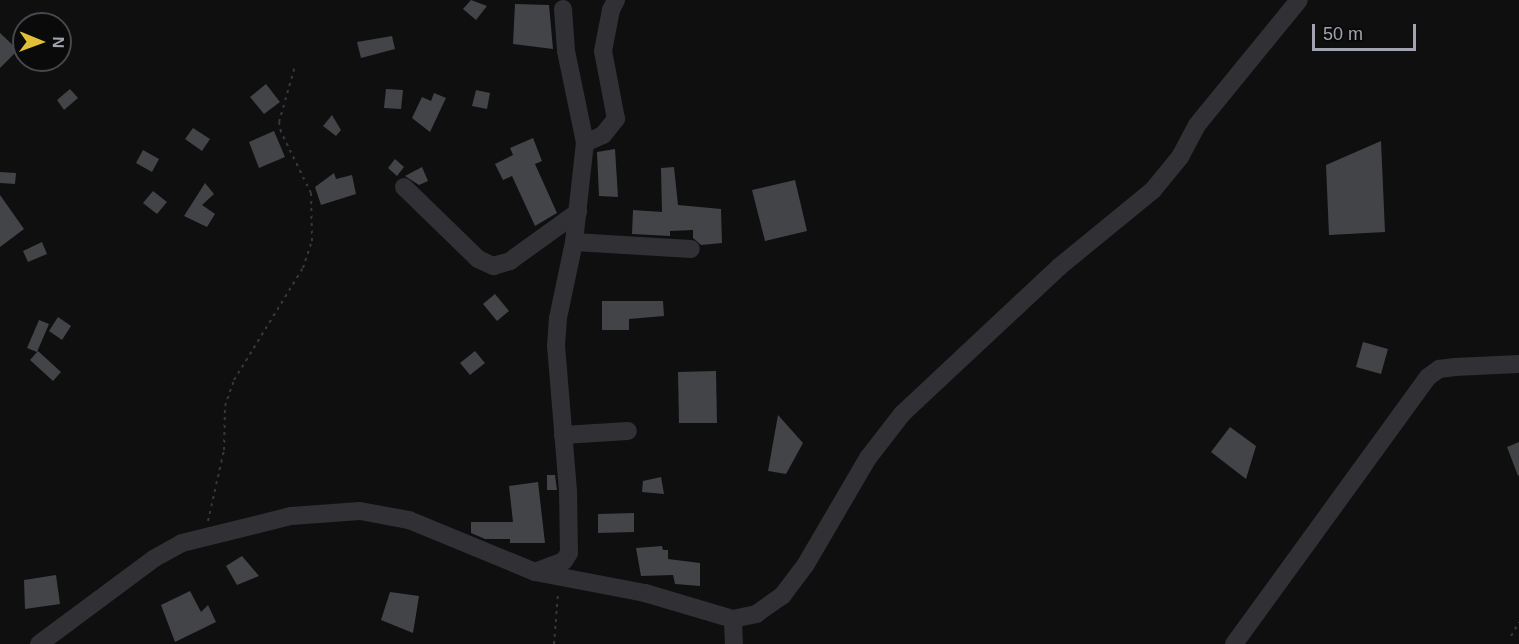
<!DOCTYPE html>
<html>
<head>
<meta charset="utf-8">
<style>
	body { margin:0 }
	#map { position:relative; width:1519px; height:644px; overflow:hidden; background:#0f0f10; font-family:Arial,sans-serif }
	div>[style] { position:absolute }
	.building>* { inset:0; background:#434448 }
	.path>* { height:2px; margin-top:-1px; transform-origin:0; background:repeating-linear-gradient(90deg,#37373c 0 3px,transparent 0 7.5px) }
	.minor>* { height:18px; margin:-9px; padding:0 9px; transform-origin:9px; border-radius:9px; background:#303035 }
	span { translate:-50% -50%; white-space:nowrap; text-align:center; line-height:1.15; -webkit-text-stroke:6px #0a0a0b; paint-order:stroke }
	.north { position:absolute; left:12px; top:12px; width:60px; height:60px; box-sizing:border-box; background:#0a0a0b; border:2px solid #46484d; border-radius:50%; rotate:91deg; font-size:16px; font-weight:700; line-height:24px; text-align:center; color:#a1a4b0 }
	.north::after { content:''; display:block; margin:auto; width:21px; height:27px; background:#dfc038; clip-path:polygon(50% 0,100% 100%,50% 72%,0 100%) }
	.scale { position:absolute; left:1312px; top:24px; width:104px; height:27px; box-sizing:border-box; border:3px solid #a1a4b0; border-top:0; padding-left:8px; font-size:18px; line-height:21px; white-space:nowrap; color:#a1a4b0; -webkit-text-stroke:4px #0a0a0b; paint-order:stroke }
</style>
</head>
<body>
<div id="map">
	<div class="building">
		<div style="clip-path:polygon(471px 0,487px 6px,476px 20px,463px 9px)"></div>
		<div style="clip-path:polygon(515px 4px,549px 5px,553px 49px,513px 44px)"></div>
		<div style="clip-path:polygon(0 33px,18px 50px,0 68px)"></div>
		<div style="clip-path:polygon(392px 36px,395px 49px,361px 58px,357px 42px)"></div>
		<div style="clip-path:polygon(266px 84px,280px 102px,264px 114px,250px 97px)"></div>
		<div style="clip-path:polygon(70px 89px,78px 98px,64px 110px,57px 100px)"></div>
		<div style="clip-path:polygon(386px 89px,403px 90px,401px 109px,384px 108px)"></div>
		<div style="clip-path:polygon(476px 90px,490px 93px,487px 109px,472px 106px)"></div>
		<div style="clip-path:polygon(434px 93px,446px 98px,430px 132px,412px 118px,422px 97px,431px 101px)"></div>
		<div style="clip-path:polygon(332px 115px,341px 130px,336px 136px,323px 126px)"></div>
		<div style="clip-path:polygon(193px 128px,210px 139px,202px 151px,185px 139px)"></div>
		<div style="clip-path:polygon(274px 131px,285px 157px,259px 168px,249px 142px)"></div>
		<div style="clip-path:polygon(533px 138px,542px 161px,535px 164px,557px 213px,535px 226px,512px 176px,503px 180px,495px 164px,513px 155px,510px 148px)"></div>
		<div style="clip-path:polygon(1381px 141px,1385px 232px,1329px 235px,1326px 165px)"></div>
		<div style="clip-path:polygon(615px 149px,618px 197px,599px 196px,597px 152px)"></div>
		<div style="clip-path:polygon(143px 150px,159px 159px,152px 172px,136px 163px)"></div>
		<div style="clip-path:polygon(395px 159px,404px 167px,397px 176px,388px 168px)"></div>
		<div style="clip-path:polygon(422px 167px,428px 181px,419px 185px,405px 176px)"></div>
		<div style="clip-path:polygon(674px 167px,678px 205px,721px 209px,722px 243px,701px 245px,693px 238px,693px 230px,670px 231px,670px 236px,632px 234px,633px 210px,662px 212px,661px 168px)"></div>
		<div style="clip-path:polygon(0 172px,16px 173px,15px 184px,0 183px)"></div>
		<div style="clip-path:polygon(334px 173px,336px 179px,352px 175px,356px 194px,321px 205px,315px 187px)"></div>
		<div style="clip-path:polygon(795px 180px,807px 231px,765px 241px,752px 190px)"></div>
		<div style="clip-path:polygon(205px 183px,214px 194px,202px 205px,215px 214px,207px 227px,184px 216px)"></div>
		<div style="clip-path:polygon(153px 191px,167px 202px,157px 214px,143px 203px)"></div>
		<div style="clip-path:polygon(0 195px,24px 229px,0 247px)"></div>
		<div style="clip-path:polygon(42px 242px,47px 254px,28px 262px,23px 251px)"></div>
		<div style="clip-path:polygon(495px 294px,509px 311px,497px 321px,483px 304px)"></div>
		<div style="clip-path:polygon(602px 301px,663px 301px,664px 316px,629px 319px,629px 330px,602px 330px)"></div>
		<div style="clip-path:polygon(58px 317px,71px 326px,62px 340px,49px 331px)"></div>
		<div style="clip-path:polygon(39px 320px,49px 324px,37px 352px,27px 348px)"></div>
		<div style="clip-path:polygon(1363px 342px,1388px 349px,1381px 374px,1356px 367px)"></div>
		<div style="clip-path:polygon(38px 351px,61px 372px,53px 381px,30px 360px)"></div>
		<div style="clip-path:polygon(475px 351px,485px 363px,470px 375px,460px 363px)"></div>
		<div style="clip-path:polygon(716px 371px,717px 423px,679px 423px,678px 372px)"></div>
		<div style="clip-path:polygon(778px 415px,803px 443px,786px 474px,768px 471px)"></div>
		<div style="clip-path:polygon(1230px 427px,1256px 446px,1246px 479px,1211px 452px)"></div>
		<div style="clip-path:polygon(1519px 442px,1519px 475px,1518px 476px,1507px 447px)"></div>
		<div style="clip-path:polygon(547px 475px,555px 475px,557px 490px,547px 490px)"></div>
		<div style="clip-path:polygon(661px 477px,664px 494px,642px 492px,643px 481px)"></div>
		<div style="clip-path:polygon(538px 482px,545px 543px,510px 543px,510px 539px,485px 539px,471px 533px,471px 522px,513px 522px,509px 486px)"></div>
		<div style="clip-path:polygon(634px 513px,634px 532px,598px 533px,598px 514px)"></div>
		<div style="clip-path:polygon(662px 546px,663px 550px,668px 550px,668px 559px,700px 563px,700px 586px,675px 584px,673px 575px,641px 576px,636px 548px)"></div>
		<div style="clip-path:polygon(242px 556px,259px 576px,237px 585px,226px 566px)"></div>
		<div style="clip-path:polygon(56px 575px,60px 604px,25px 609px,24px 580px)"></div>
		<div style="clip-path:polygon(190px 591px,201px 612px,208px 605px,216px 622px,175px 642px,161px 605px)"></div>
		<div style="clip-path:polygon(390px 592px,419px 596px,413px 633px,381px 620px)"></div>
	</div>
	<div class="path">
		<div style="left:208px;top:521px;width:73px;rotate:-77.3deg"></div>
		<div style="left:224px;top:450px;width:44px;rotate:-88.7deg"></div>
		<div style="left:225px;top:406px;width:28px;rotate:-71deg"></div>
		<div style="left:234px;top:380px;width:132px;rotate:-58.4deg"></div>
		<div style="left:303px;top:268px;width:28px;rotate:-72deg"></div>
		<div style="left:312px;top:241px;width:48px;rotate:-91.2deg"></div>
		<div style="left:311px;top:193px;width:68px;rotate:-116.2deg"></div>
		<div style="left:281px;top:132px;width:10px;rotate:-101deg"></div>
		<div style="left:279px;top:122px;width:58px;rotate:-74.1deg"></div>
		<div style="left:1511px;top:636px;width:16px;rotate:-60deg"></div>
		<div style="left:554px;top:644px;width:51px;rotate:-85.5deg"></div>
	</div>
	<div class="minor">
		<div style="left:563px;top:9px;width:42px;rotate:85.9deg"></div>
		<div style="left:566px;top:51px;width:94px;rotate:78.3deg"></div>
		<div style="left:404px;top:187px;width:103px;rotate:44.2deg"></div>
		<div style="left:478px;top:259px;width:17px;rotate:25deg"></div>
		<div style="left:493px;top:266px;width:18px;rotate:-16deg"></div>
		<div style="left:510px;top:261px;width:84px;rotate:-35.8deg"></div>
		<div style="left:574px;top:242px;width:117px;rotate:3.4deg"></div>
		<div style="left:563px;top:435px;width:65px;rotate:-3.5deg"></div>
		<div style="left:535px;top:572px;width:31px;rotate:-21deg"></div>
		<div style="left:564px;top:561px;width:9px;rotate:-58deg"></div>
		<div style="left:569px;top:553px;width:62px;rotate:-90.9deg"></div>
		<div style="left:568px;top:491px;width:145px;rotate:-94.7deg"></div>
		<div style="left:556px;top:346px;width:28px;rotate:-86deg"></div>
		<div style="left:558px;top:318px;width:78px;rotate:-78.1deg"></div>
		<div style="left:574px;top:242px;width:100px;rotate:-83.7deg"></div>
		<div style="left:585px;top:143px;width:20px;rotate:-24deg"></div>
		<div style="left:603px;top:135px;width:21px;rotate:-51deg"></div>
		<div style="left:616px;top:119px;width:69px;rotate:-100.8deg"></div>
		<div style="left:603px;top:51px;width:42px;rotate:-79deg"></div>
		<div style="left:611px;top:10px;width:11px;rotate:-63deg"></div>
		<div style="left:733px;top:619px;width:25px;rotate:88deg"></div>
		<div style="left:39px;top:644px;width:144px;rotate:-36.6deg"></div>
		<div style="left:155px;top:558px;width:31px;rotate:-29deg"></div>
		<div style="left:182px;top:543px;width:112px;rotate:-13.9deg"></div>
		<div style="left:291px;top:516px;width:69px;rotate:-4.1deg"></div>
		<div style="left:360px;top:511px;width:50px;rotate:10.4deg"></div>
		<div style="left:409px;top:520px;width:136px;rotate:22.4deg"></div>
		<div style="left:535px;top:572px;width:112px;rotate:10.8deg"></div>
		<div style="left:645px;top:593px;width:92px;rotate:16.5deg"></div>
		<div style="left:733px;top:619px;width:24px;rotate:-12deg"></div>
		<div style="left:756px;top:614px;width:32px;rotate:-35deg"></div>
		<div style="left:782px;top:596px;width:40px;rotate:-53deg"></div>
		<div style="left:806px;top:564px;width:123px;rotate:-59.7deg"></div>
		<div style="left:868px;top:458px;width:56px;rotate:-52.3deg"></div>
		<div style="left:902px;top:414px;width:215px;rotate:-43.1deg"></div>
		<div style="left:1059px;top:267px;width:122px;rotate:-39.3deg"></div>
		<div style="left:1153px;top:190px;width:43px;rotate:-50.7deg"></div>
		<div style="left:1180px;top:157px;width:36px;rotate:-62deg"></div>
		<div style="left:1197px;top:125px;width:161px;rotate:-50.8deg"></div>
		<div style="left:1234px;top:644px;width:330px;rotate:-54deg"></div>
		<div style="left:1428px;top:377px;width:14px;rotate:-36deg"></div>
		<div style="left:1439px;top:369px;width:16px;rotate:-7deg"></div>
		<div style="left:1455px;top:367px;width:64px;rotate:-2.7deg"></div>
	</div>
	<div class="north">N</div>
	<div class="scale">50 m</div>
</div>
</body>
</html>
